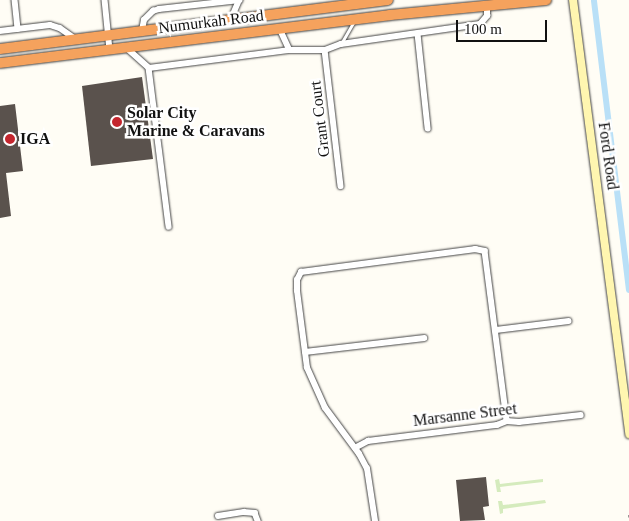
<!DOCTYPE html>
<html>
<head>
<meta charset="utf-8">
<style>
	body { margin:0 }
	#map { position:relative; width:629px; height:521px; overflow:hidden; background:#fffdf5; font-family:Georgia,serif }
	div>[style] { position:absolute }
	.green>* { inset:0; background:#d5ebbd }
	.canal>* { height:6px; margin:-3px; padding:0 3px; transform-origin:3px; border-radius:3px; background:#b9e0f7 }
	.building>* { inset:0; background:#5a524d }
	.path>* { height:1px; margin-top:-0.5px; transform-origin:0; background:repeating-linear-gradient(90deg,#333 0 5px,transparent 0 7.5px) }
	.roads { filter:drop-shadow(0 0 1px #444) drop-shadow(0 0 1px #444) }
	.lane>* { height:2.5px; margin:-1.25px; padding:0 1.25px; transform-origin:1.25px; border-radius:1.25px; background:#fff }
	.street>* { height:5.5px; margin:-2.75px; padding:0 2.75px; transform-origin:2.75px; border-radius:2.75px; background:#fff }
	.secondary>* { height:8px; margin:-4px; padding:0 4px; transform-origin:4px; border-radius:4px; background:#fff6b0 }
	.highway>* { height:10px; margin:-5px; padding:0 5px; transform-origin:5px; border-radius:5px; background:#f5a25d }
	.dots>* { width:14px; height:14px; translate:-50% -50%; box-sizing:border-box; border:2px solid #fff; border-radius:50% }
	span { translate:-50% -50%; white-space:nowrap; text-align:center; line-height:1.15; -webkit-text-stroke:5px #fff; paint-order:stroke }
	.street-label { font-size:16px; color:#111 }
	.poi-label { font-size:16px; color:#111; font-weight:700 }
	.left { translate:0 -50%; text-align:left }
	.scale { position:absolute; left:456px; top:20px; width:91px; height:22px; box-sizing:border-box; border:2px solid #111; border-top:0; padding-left:6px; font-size:15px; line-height:18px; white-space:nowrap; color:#111; -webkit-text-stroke:4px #fff; paint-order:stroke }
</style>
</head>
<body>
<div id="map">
	<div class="green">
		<div style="clip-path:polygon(499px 479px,500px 484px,543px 479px,543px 482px,500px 487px,501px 492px,497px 492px,495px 480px)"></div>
		<div style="clip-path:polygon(545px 500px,546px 503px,503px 509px,503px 513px,500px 514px,498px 501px,502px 501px,503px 505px)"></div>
	</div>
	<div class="canal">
		<div style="left:594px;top:1px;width:291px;rotate:83.1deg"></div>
	</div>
	<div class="building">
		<div style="clip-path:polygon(142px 77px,153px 159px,91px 166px,82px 86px)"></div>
		<div style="clip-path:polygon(15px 104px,23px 171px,6px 173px,11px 216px,0 218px,0 106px)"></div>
		<div style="clip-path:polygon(486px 477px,489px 506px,483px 507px,485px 520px,460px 521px,456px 480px)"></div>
	</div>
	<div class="path">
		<div style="left:629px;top:514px;width:3px;rotate:90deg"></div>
	</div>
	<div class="roads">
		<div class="lane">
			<div style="left:342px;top:42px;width:22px;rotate:-60deg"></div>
		</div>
		<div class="street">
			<div style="left:15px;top:0;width:29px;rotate:84deg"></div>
			<div style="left:105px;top:0;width:50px;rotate:84.3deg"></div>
			<div style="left:231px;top:19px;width:21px;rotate:-67deg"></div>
			<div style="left:280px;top:29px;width:23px;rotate:65deg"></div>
			<div style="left:0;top:31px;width:50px;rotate:-6.8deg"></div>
			<div style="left:50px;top:25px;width:10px;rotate:17deg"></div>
			<div style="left:60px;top:28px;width:19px;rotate:35deg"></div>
			<div style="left:142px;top:31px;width:11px;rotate:-80deg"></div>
			<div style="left:144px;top:20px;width:13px;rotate:-45deg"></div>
			<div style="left:153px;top:11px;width:6px;rotate:-18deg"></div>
			<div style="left:159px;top:9px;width:81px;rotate:-6.4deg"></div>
			<div style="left:418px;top:34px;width:95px;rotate:83.9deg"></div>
			<div style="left:127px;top:48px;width:30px;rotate:42deg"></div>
			<div style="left:325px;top:50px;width:137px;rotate:83.3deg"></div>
			<div style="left:149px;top:68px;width:142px;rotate:-7.3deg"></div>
			<div style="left:290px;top:50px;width:35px"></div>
			<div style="left:325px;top:50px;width:17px;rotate:-21deg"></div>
			<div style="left:341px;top:44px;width:140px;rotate:-8.2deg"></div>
			<div style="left:480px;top:24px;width:11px;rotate:-49deg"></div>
			<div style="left:487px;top:16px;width:9px;rotate:-90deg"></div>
			<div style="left:149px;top:68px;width:160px;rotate:82.8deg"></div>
			<div style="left:496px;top:330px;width:73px;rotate:-7.1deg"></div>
			<div style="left:305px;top:352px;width:120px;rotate:-6.7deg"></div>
			<div style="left:355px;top:448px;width:15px;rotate:-28deg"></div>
			<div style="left:368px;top:441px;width:130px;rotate:-7.1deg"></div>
			<div style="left:497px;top:425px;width:11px;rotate:-22deg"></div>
			<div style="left:507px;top:421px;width:12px;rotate:5deg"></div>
			<div style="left:519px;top:422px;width:62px;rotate:-6.4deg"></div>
			<div style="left:218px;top:516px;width:26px;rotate:-9deg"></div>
			<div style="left:244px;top:512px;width:11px;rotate:5deg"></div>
			<div style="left:255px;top:513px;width:9px;rotate:69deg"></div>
			<div style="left:375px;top:521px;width:53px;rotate:-98.7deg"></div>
			<div style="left:367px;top:469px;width:17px;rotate:-118deg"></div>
			<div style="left:359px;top:454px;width:57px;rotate:-126.5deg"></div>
			<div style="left:325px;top:408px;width:44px;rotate:-114.2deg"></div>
			<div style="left:307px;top:368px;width:78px;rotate:-97.4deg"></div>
			<div style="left:297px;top:291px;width:11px;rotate:-90deg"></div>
			<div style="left:297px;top:280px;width:9px;rotate:-63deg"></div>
			<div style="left:301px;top:272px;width:176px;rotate:-7.5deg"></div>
			<div style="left:475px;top:249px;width:10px;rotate:11deg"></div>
			<div style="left:485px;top:251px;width:171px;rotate:82.6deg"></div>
		</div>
		<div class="secondary">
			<div style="left:573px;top:0;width:438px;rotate:82.6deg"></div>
		</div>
		<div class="highway">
			<div style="left:0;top:49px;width:391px;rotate:-7.2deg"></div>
			<div style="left:0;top:63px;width:393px;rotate:-7deg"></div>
			<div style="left:390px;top:15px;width:157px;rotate:-5.5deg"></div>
		</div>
	</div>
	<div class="dots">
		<div style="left:117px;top:122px;background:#c4262e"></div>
		<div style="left:10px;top:139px;background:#c4262e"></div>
	</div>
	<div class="street-label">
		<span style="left:211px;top:22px;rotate:-7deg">Numurkah Road</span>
		<span style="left:320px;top:119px;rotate:-97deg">Grant Court</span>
		<span style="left:608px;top:156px;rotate:82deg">Ford Road</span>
		<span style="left:465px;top:415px;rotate:-7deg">Marsanne Street</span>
	</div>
	<div class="poi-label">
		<span class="left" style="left:127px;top:122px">Solar City<br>Marine &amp; Caravans</span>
		<span class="left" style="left:20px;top:139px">IGA</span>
	</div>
	<div class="scale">100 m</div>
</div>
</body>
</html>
